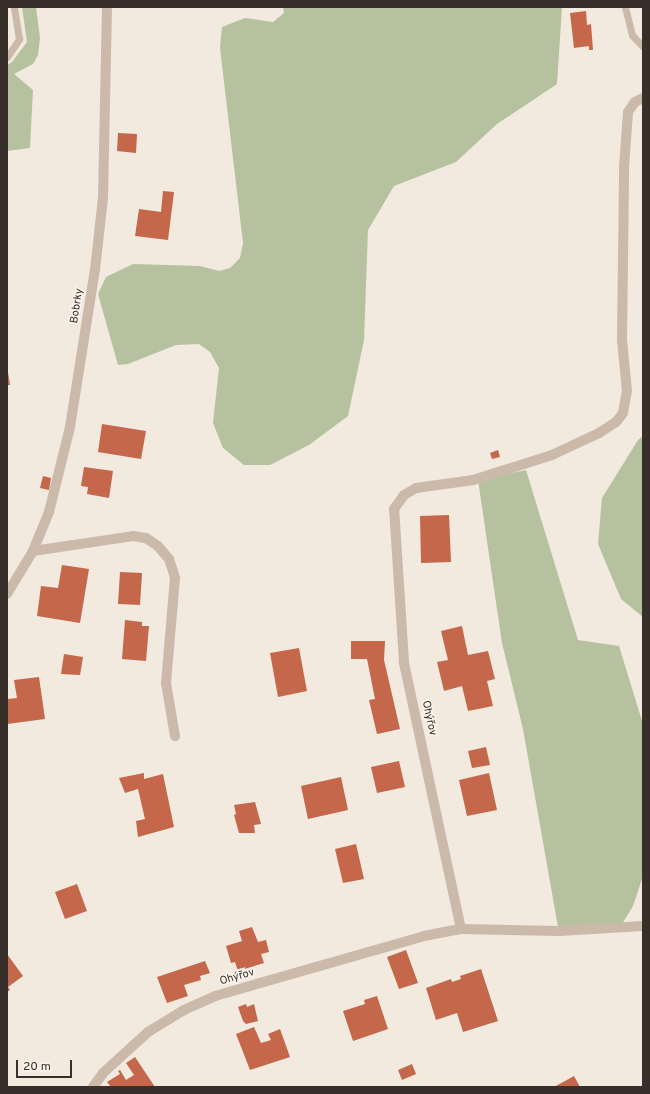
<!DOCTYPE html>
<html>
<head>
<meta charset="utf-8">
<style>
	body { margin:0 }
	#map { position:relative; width:650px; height:1094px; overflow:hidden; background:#f2e9df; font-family:Overpass,sans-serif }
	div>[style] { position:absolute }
	.green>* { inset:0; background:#b6c29f }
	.building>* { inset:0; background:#c4674b }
	.lane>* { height:7px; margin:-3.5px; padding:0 3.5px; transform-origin:3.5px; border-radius:3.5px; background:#cbb9aa }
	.street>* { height:10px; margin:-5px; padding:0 5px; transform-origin:5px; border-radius:5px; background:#cbb9aa }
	span { translate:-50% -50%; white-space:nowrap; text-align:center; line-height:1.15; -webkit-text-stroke:3.5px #faf3eb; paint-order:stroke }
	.street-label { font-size:11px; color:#382e2a }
	.frame { position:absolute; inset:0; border:8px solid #382e2a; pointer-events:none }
	.scale { position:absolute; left:16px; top:1060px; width:56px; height:18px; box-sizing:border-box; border:2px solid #382e2a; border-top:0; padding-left:5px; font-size:12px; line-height:14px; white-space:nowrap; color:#382e2a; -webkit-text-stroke:3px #faf3eb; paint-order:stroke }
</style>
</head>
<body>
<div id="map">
	<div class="green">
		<div style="clip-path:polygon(22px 7px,36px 7px,40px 38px,38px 55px,33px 64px,14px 74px,33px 90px,30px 148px,7px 151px,7px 65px,12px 62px,27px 42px)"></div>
		<div style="clip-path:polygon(283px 7px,562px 7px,557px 84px,497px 124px,456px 162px,394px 186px,368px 230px,364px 340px,348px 416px,309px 445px,270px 465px,244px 465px,223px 448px,213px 423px,219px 368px,210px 352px,199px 344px,176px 345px,128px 364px,118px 365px,98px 294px,106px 277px,133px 264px,200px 266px,219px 271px,230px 268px,240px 258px,243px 243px,220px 48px,222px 27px,245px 18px,273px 22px,284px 13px)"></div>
		<div style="clip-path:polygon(643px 436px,643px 617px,621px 599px,598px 544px,602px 498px,638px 440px)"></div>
		<div style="clip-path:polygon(526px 470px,578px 640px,619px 646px,643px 724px,643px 876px,633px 906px,622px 924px,558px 927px,523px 729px,502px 643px,478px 480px)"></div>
	</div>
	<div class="building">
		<div style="clip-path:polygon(586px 11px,587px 25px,591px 24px,593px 50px,589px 50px,589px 46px,574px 48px,570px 13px)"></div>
		<div style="clip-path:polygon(118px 133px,137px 134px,136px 153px,117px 151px)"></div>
		<div style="clip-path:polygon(163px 191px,174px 192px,168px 240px,135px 236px,139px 209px,161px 212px)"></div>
		<div style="clip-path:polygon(7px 366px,10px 385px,7px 385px)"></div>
		<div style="clip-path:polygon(102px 424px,146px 431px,141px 459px,98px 452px)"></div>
		<div style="clip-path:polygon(498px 450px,500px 457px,492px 459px,490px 453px)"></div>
		<div style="clip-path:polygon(84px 467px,113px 471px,109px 498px,87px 494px,88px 487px,81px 486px)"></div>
		<div style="clip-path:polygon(43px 476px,51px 478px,49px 490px,40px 488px)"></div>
		<div style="clip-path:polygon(449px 515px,451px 562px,421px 563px,420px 516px)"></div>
		<div style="clip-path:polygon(62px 565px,89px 569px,80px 623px,37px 616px,41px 586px,58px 588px)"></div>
		<div style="clip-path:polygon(120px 572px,142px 573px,140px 605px,118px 604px)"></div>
		<div style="clip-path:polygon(125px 620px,142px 622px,142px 626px,149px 626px,146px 661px,122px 659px)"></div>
		<div style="clip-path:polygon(462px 626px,468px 655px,488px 651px,495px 679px,487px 681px,493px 706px,468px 711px,462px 686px,444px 691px,437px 662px,448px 660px,441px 631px)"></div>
		<div style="clip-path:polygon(351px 641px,385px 641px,384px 660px,400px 729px,377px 734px,369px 700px,375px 699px,367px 659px,351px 659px)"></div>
		<div style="clip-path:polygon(299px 648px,307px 691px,278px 697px,270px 653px)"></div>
		<div style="clip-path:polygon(64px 654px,83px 657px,80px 675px,61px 674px)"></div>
		<div style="clip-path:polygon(39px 677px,45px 719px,7px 724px,7px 699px,17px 698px,14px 680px)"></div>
		<div style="clip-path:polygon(486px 747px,490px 765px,472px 768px,468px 751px)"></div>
		<div style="clip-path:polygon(399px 761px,405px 787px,377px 793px,371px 767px)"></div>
		<div style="clip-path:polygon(144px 773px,144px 779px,163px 774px,174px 827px,138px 837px,136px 821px,145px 819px,138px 789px,125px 793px,119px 778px)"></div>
		<div style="clip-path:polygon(489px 773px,497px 810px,467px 816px,459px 780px)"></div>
		<div style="clip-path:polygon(341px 777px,348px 810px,308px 819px,301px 786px)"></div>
		<div style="clip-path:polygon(255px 802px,261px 824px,254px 825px,255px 833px,239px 833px,234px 815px,236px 814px,234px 805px)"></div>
		<div style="clip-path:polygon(356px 844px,364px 879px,343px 883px,335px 849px)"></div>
		<div style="clip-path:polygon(77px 884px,87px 911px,65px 919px,55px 892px)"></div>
		<div style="clip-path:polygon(252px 927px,258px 942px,266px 940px,269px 952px,261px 954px,264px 963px,238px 971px,235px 962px,231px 963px,226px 946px,242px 941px,239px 931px)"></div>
		<div style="clip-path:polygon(406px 950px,418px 983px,399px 989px,387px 957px)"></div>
		<div style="clip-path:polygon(7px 954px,23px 976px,8px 987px,10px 990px,7px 992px)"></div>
		<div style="clip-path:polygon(205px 961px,210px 973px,200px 976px,201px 980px,184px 985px,188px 996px,167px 1003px,157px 977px)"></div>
		<div style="clip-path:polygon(481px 969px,498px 1021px,463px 1032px,457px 1013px,436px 1020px,426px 988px,451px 979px,452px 982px,461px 979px,460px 976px)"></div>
		<div style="clip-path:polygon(377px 996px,388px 1029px,353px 1041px,343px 1011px,365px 1004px,364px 1000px)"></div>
		<div style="clip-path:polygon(246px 1004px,247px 1007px,254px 1004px,258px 1021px,246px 1024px,243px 1021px,238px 1007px)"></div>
		<div style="clip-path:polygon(254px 1027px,261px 1043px,271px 1040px,268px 1034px,280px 1029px,290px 1057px,250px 1070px,236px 1034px)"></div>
		<div style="clip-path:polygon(135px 1057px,155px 1087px,111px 1087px,107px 1082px,120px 1074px,118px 1071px,120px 1070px,126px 1080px,134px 1075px,126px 1063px)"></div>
		<div style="clip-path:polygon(412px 1064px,416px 1074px,402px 1080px,398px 1070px)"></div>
		<div style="clip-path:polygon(574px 1076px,580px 1087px,554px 1087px)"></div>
	</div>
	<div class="lane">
		<div style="left:625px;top:7px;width:29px;rotate:76deg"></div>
		<div style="left:632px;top:35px;width:16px;rotate:47deg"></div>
		<div style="left:7px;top:57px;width:22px;rotate:-56deg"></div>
		<div style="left:19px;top:39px;width:32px;rotate:-99deg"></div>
	</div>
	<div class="street">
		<div style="left:33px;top:551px;width:101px;rotate:-8.5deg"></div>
		<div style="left:133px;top:536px;width:13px;rotate:9deg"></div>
		<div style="left:146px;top:538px;width:14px;rotate:34deg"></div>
		<div style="left:158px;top:546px;width:17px;rotate:50deg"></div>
		<div style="left:169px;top:559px;width:20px;rotate:72deg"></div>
		<div style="left:175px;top:578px;width:105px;rotate:94.9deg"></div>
		<div style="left:166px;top:683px;width:54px;rotate:80.4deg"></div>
		<div style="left:7px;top:594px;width:50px;rotate:-58.8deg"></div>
		<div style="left:33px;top:551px;width:42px;rotate:-67.7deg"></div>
		<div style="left:49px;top:512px;width:88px;rotate:-76.1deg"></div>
		<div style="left:70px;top:427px;width:159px;rotate:-81deg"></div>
		<div style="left:95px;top:270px;width:72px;rotate:-83.7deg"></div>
		<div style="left:103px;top:198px;width:191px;rotate:-88.8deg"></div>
		<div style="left:461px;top:929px;width:273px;rotate:-102.1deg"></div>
		<div style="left:404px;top:662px;width:153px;rotate:-93.7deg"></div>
		<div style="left:394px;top:509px;width:17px;rotate:-54deg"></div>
		<div style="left:404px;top:495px;width:14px;rotate:-30deg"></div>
		<div style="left:416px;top:488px;width:58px;rotate:-8deg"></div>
		<div style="left:473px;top:480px;width:83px;rotate:-17.6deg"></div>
		<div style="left:552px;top:455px;width:52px;rotate:-25.1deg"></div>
		<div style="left:599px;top:433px;width:20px;rotate:-33deg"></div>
		<div style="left:616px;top:422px;width:11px;rotate:-52deg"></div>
		<div style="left:623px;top:413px;width:22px;rotate:-80deg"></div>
		<div style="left:627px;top:391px;width:51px;rotate:-95.6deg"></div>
		<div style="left:622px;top:340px;width:173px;rotate:-89.3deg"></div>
		<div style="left:624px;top:167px;width:55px;rotate:-85.8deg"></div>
		<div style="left:628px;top:112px;width:12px;rotate:-55deg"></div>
		<div style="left:635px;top:102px;width:9px;rotate:-27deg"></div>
		<div style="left:93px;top:1087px;width:17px;rotate:-54deg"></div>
		<div style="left:103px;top:1073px;width:61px;rotate:-42.3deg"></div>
		<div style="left:148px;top:1032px;width:42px;rotate:-31.4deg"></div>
		<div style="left:184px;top:1010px;width:34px;rotate:-24deg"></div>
		<div style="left:215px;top:996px;width:217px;rotate:-16deg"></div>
		<div style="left:424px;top:936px;width:38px;rotate:-11deg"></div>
		<div style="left:461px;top:929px;width:98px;rotate:1.2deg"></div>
		<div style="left:559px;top:931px;width:84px;rotate:-3.4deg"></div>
	</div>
	<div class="street-label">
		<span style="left:77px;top:306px;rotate:-81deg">Bobrky</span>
		<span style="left:429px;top:718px;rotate:78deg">Ohýřov</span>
		<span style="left:237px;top:977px;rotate:-16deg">Ohýřov</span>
	</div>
	<div class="frame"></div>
	<div class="scale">20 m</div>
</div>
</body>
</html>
